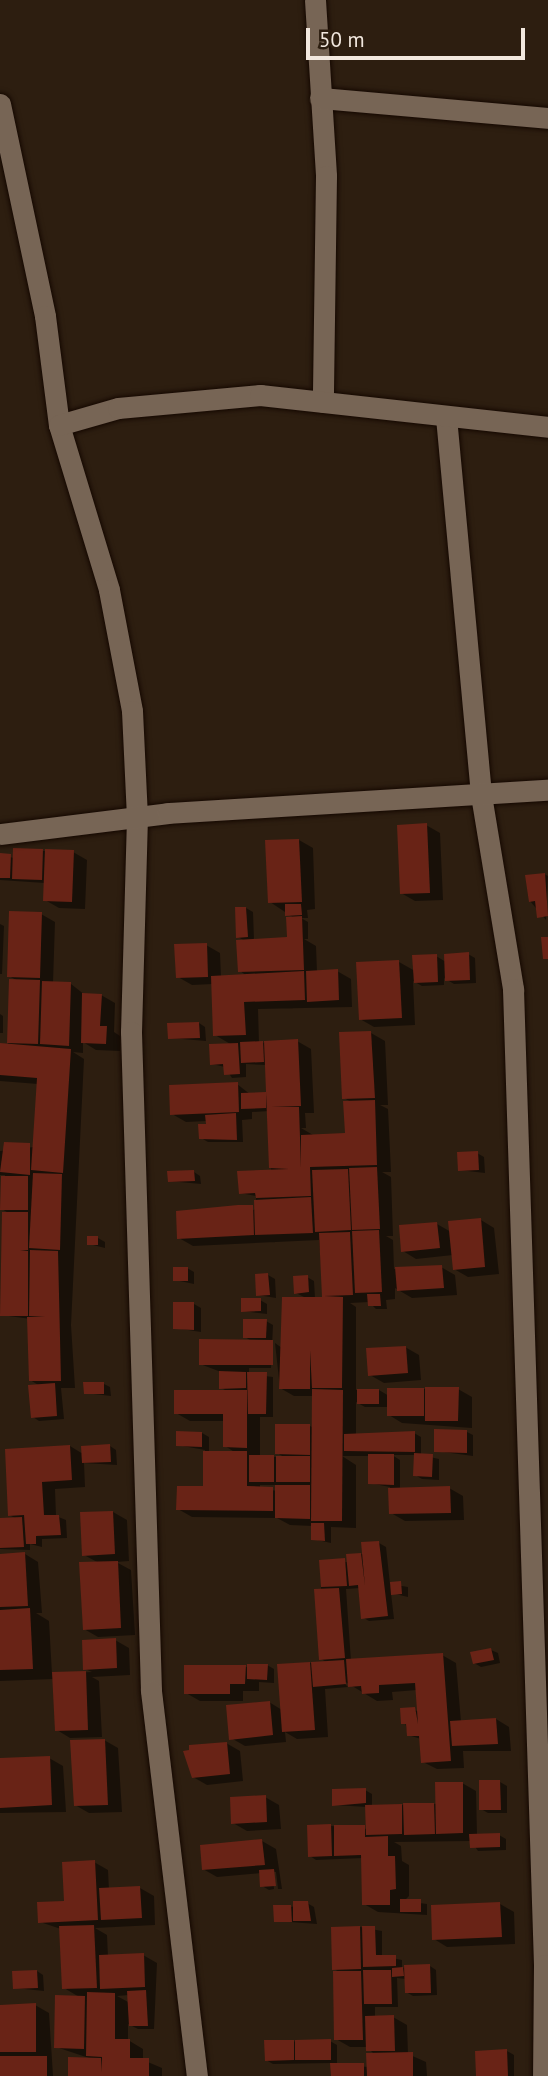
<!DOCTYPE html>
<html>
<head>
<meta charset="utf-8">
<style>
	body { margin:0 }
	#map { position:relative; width:548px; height:2076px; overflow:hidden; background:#2d1e10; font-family:"PT Sans",sans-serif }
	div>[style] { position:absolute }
	.shadow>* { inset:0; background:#0007 }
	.building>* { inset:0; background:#692316 }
	.roads { filter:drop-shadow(0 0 2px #150800) drop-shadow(0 0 2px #150800) }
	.street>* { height:21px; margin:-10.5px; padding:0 10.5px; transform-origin:10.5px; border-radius:10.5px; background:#776555 }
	span { translate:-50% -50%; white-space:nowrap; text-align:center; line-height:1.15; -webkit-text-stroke:5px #2d1e10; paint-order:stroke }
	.scale { position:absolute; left:306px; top:28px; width:219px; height:32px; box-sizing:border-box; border:4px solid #f2e8df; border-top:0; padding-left:9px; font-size:21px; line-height:24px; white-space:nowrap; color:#f2e8df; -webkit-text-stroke:5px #2d1e10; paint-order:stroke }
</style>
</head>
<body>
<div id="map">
	<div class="shadow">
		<div style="clip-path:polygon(426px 825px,440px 833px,443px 900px,415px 901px,401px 893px)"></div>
		<div style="clip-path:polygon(evenodd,299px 840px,313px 848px,315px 909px,307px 910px,308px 918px,301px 918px,308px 922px,308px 939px,304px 939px,316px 946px,317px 972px,337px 971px,351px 979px,352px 1007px,258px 1009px,259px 1043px,297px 1041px,311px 1049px,314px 1113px,305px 1113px,306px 1128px,301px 1128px,313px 1135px,347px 1135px,351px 1102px,344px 1098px,371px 1033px,385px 1041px,388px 1105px,380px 1105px,388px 1109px,391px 1172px,382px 1172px,391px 1177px,393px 1236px,386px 1236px,393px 1240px,394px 1269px,441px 1267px,455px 1275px,457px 1295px,412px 1298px,395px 1288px,395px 1299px,386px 1300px,387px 1309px,376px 1309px,369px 1302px,350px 1303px,356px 1307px,356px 1390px,379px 1390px,389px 1396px,389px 1389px,458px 1389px,472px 1397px,472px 1428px,402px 1423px,389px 1415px,389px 1407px,365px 1407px,356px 1402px,356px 1435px,414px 1433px,421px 1437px,421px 1455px,439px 1459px,439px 1480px,422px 1479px,415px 1475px,416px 1455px,392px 1455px,400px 1460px,400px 1489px,449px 1488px,463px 1496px,464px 1520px,405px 1521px,391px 1513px,390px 1487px,369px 1483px,370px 1456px,342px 1456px,356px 1465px,356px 1528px,331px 1527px,331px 1543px,313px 1539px,313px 1526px,290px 1525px,277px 1518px,192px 1517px,178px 1509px,205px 1488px,205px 1450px,177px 1445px,202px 1433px,209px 1437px,209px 1452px,236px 1453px,225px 1446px,225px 1421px,190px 1421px,176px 1413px,229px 1392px,221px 1388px,221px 1372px,200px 1364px,253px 1342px,245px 1337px,266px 1321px,273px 1325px,271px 1368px,249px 1368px,249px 1374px,273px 1377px,273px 1417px,260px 1417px,260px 1457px,284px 1457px,277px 1453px,310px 1426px,314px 1428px,314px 1396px,294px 1396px,280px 1388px,275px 1343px,282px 1348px,306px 1298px,296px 1293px,307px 1277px,314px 1281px,315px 1298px,324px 1298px,319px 1240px,193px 1246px,179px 1238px,256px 1209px,256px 1196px,240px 1193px,271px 1171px,269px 1111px,252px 1112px,252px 1119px,242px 1120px,243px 1142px,208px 1142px,201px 1138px,207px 1121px,186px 1122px,172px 1114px,237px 1084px,251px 1095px,269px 1096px,267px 1065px,246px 1064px,246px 1077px,232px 1078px,225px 1067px,212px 1064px,232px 1045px,215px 1035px,213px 984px,192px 985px,178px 977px,206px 945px,220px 953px,221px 977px,247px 976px,240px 971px,245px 941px,238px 937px,246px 908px,253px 912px,254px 940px,294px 939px,294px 918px,270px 902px,299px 840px,260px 1485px,277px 1485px,277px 1491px,260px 1488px,260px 1485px)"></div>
		<div style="clip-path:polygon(43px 851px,73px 852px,87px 860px,85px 909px,59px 908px,45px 900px,45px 883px,0 880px,0 855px,14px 858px)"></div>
		<div style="clip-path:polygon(544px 874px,548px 876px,546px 920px,530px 901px)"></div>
		<div style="clip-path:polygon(41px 914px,55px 922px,53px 983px,71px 984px,85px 995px,101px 995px,115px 1003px,114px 1032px,120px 1036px,120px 1051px,96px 1050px,83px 1042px,83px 1053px,73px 1052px,84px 1059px,71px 1325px,75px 1388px,61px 1388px,64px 1419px,39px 1421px,33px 1417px,40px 1386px,30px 1380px,31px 1319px,1px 1315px,10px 1214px,2px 1209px,5px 1175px,0 1175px,0 1151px,34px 1147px,38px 1084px,0 1081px,0 1045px,8px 1046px,10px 981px,18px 981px,9px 976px)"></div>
		<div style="clip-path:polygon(0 924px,4px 926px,2px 974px,0 974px)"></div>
		<div style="clip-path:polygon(468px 954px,475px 958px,476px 983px,454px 984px,444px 978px,444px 985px,422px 986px,413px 981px,415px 1025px,374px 1027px,360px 1019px,399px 962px,415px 971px,436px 956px,446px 962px)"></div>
		<div style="clip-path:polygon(0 1014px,3px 1016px,3px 1033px,0 1033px)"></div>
		<div style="clip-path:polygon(199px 1023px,205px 1027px,206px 1041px,170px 1038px)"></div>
		<div style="clip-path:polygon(477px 1153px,484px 1157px,485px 1173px,459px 1170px)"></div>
		<div style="clip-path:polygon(194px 1172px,200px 1176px,201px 1184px,169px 1181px)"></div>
		<div style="clip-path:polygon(481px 1220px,494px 1228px,499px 1274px,468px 1277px,454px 1269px,453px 1255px,416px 1259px,403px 1251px,437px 1224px,451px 1232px)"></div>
		<div style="clip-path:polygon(98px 1238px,105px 1242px,105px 1248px,89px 1244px)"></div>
		<div style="clip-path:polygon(187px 1268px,194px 1272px,194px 1284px,175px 1280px)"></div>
		<div style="clip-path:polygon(268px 1275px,275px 1279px,276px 1298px,258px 1295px)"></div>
		<div style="clip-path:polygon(260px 1300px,267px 1304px,267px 1314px,243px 1311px)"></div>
		<div style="clip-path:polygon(194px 1304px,201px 1308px,201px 1332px,175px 1328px)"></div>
		<div style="clip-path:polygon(405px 1347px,419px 1355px,421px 1380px,384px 1383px,370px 1375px)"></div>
		<div style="clip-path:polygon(104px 1384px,110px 1387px,111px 1396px,85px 1393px)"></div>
		<div style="clip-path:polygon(467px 1432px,473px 1435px,473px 1456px,436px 1451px)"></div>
		<div style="clip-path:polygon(70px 1446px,83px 1454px,110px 1446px,116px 1450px,117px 1465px,84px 1463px,85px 1487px,55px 1489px,56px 1516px,66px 1520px,67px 1538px,42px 1539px,42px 1547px,30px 1544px,30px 1550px,0 1549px,0 1520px,17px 1519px,9px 1515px)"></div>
		<div style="clip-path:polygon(113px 1512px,127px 1520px,129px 1561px,116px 1562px,131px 1570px,135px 1635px,98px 1637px,84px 1629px,99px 1563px,84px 1555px)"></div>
		<div style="clip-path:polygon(379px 1543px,386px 1547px,390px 1584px,408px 1587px,408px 1597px,391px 1593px,394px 1619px,369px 1621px,362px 1617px,360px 1588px,346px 1589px,351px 1661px,442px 1655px,456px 1663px,461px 1722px,496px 1719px,509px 1727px,511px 1751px,463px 1751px,464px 1768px,437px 1769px,423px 1762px,421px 1739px,408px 1735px,402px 1709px,419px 1711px,417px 1690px,392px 1692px,393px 1700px,377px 1701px,339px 1678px,348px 1687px,325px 1689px,328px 1737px,297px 1739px,285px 1732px,286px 1742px,245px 1746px,231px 1738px,269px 1702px,282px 1710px,310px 1663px,328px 1663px,321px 1659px,321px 1562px,349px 1562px,348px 1555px,364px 1554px)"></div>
		<div style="clip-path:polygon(25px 1554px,38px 1562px,42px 1613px,36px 1613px,49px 1621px,52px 1674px,92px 1672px,85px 1669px,115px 1640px,129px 1648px,130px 1675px,92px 1677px,99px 1681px,102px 1737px,70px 1738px,57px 1730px,54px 1679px,0 1681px,0 1555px)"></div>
		<div style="clip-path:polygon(491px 1650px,498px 1653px,500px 1663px,481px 1667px,474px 1663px)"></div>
		<div style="clip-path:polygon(267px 1665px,274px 1669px,274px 1683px,259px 1682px,259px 1691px,243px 1691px,243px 1701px,200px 1701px,186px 1693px,245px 1667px)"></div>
		<div style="clip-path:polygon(104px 1740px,118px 1748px,122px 1812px,89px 1813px,75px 1805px)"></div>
		<div style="clip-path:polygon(226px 1743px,240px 1751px,243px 1781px,207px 1785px,193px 1777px)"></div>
		<div style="clip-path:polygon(49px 1758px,63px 1766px,66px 1812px,0 1813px,0 1760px)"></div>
		<div style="clip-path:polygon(500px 1782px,507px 1786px,507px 1813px,488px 1813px,481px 1809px)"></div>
		<div style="clip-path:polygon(462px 1783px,476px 1791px,477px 1835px,499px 1835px,506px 1839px,506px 1850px,478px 1851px,471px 1841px,394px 1842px,401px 1846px,402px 1861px,409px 1865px,409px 1896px,404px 1901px,427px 1904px,427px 1915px,378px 1912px,364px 1904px,363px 1858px,316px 1860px,310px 1856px,331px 1826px,368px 1829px,367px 1807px,334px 1805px,365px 1790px,372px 1794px,372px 1806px,437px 1804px)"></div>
		<div style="clip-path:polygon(265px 1797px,279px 1805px,281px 1829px,247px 1831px,233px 1823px)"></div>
		<div style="clip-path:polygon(262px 1841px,276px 1849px,282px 1889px,278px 1889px,276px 1872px,273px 1872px,274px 1889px,269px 1890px,262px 1886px,261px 1873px,217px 1877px,203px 1869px)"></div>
		<div style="clip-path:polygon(evenodd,94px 1862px,108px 1870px,109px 1890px,140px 1888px,154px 1896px,155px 1925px,95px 1928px,107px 1935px,108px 1957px,143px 1955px,157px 1963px,154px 2029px,138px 2029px,128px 2024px,128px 2040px,143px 2049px,143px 2060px,162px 2068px,162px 2076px,70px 2076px,95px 2060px,56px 2047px,81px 1998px,64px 1988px,61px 1929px,40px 1922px,66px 1902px,94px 1862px,129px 1995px,130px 2003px,117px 1996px,129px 1995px)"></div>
		<div style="clip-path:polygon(307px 1903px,314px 1907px,317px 1924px,276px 1921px,291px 1907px)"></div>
		<div style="clip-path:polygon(500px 1904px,514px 1912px,515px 1944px,447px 1947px,434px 1939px)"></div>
		<div style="clip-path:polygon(360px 1927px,382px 1931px,382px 1956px,402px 1960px,402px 1968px,430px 1966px,436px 1970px,437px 1995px,413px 1996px,406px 1992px,406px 1979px,397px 1978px,398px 2007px,375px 2007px,375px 2017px,393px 2017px,407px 2025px,408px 2054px,426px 2062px,427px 2076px,333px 2076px,332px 2063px,273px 2064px,266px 2060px,266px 2042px,330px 2041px,337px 2045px,337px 2065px,369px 2067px,375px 2055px,367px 2047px,350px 2047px,336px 2039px,341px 1973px,334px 1969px)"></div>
		<div style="clip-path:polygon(37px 1971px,43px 1975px,44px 1991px,15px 1988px)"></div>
		<div style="clip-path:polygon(35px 2005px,49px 2013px,53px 2076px,0 2076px,0 2006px)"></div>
		<div style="clip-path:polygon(507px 2051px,514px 2055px,514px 2076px,478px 2076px)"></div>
	</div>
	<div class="building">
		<div style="clip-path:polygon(427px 823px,430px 893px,400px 894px,397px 825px)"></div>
		<div style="clip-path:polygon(299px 839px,302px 902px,268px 903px,265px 840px)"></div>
		<div style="clip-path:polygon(13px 848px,43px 849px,42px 880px,12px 879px)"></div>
		<div style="clip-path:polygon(45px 849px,74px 850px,72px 902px,43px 901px)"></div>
		<div style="clip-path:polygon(0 853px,11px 854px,10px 878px,0 878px)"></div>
		<div style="clip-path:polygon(545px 873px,548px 916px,537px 918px,535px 901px,529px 902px,525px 875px)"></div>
		<div style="clip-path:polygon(285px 904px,301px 904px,302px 915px,285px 916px)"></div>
		<div style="clip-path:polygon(235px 907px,246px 907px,248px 937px,236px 938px)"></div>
		<div style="clip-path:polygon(9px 911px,42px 912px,40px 978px,7px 977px)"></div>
		<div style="clip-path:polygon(302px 916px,304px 970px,238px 972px,236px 940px,287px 937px,286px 917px)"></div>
		<div style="clip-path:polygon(541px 937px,548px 937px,548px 959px,543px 959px)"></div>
		<div style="clip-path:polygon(207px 943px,208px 977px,176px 978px,174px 944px)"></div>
		<div style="clip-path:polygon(469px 952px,470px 980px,445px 981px,444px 954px)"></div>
		<div style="clip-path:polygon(437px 954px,438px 982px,414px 983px,412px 955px)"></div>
		<div style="clip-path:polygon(399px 960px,402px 1018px,359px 1020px,356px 962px)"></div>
		<div style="clip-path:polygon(338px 969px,339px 1000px,307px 1002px,306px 971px)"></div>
		<div style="clip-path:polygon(304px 971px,305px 1000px,244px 1002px,246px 1035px,213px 1036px,211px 976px)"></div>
		<div style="clip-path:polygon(9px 979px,40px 980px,38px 1044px,7px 1043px)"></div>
		<div style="clip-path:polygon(42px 981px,71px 982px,69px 1046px,40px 1044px)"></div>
		<div style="clip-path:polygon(82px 993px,102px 994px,100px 1026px,107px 1026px,106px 1044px,81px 1043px)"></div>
		<div style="clip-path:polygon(199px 1022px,200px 1038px,168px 1039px,167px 1023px)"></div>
		<div style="clip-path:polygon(371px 1031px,375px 1098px,342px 1099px,339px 1032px)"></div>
		<div style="clip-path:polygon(298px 1039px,301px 1106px,271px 1107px,299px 1107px,301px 1168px,301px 1135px,345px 1133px,343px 1101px,375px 1100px,377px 1165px,310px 1167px,311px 1196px,256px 1198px,255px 1193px,239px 1194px,237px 1171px,289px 1169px,269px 1168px,264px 1041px)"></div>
		<div style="clip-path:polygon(263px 1041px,264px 1062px,241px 1063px,240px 1042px)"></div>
		<div style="clip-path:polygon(0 1043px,71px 1049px,63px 1173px,31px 1170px,37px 1078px,0 1075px)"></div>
		<div style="clip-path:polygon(238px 1043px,240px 1074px,224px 1075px,223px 1064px,210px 1065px,209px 1044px)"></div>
		<div style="clip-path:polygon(238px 1082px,239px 1112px,170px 1115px,169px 1085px)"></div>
		<div style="clip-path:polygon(266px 1092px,266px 1108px,241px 1109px,241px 1093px)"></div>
		<div style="clip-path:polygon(236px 1113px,237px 1140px,199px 1139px,198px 1124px,206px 1124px,205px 1115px)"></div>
		<div style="clip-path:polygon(4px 1142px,30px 1143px,30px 1175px,0 1172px)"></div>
		<div style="clip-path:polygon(478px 1151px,479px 1170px,458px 1171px,457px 1152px)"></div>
		<div style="clip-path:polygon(377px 1167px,380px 1229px,352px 1230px,349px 1168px)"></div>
		<div style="clip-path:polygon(348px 1169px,351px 1230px,315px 1232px,312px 1170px)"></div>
		<div style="clip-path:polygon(194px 1170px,195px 1181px,168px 1182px,167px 1171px)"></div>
		<div style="clip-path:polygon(33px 1173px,62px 1174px,60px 1250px,29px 1248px)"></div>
		<div style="clip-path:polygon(1px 1176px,28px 1176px,28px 1210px,0 1210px)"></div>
		<div style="clip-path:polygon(311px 1197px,313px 1233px,255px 1235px,254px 1200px)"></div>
		<div style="clip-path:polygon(238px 1205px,253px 1205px,254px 1235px,177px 1239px,176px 1211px)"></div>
		<div style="clip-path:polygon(2px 1212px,28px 1212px,28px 1250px,20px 1250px,28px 1251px,28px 1316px,0 1316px)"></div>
		<div style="clip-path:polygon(481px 1218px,485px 1267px,453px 1270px,448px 1221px)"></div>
		<div style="clip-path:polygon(437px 1222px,440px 1248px,401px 1252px,399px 1225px)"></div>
		<div style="clip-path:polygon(379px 1230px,382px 1292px,355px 1293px,352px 1231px)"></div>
		<div style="clip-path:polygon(350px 1232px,353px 1295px,324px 1296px,343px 1297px,342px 1388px,312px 1388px,310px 1350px,310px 1389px,279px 1389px,282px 1297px,322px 1297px,319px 1233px)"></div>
		<div style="clip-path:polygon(87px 1236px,98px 1236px,98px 1245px,87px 1245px)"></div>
		<div style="clip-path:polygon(30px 1250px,58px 1251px,61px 1381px,29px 1381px,27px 1317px,45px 1317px,29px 1316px)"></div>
		<div style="clip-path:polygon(442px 1265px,444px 1288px,397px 1291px,395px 1267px)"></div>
		<div style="clip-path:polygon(173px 1267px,188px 1267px,188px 1281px,173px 1281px)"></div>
		<div style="clip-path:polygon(268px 1273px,270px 1295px,256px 1296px,255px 1274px)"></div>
		<div style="clip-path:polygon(308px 1275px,309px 1292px,294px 1294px,293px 1276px)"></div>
		<div style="clip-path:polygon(367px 1294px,380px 1294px,381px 1306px,368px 1306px)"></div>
		<div style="clip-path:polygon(241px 1298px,261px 1298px,261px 1311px,241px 1312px)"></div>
		<div style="clip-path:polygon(173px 1302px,194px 1302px,194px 1330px,173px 1329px)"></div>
		<div style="clip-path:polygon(243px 1319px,267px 1319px,266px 1338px,243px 1338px)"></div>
		<div style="clip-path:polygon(199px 1339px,273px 1340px,273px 1365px,199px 1365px)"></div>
		<div style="clip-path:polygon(406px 1346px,408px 1373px,368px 1376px,366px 1348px)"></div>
		<div style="clip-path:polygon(219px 1371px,246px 1372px,246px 1388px,219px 1389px)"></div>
		<div style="clip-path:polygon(247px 1372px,267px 1372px,266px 1414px,248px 1414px)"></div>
		<div style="clip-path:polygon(83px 1382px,104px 1382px,104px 1394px,84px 1394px)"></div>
		<div style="clip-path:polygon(55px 1383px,57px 1416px,31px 1418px,28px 1385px)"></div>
		<div style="clip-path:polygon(425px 1387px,459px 1387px,458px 1421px,425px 1421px)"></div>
		<div style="clip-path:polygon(387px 1388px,424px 1388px,424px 1416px,387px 1416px)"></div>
		<div style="clip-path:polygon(312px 1389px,343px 1390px,342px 1521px,311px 1521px)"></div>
		<div style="clip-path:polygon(357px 1389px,379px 1389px,379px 1404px,357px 1404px)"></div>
		<div style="clip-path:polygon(174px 1390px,247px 1390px,247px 1448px,223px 1447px,223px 1414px,174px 1414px)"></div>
		<div style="clip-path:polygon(275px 1424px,310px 1424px,310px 1455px,275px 1454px)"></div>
		<div style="clip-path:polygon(434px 1429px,467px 1430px,467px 1453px,434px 1452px)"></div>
		<div style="clip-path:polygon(176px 1431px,202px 1432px,202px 1447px,176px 1446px)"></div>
		<div style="clip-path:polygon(415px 1431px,415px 1452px,344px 1451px,344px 1434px)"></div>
		<div style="clip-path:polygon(110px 1444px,111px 1462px,82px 1463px,81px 1446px)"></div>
		<div style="clip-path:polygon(70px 1445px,72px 1480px,42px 1482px,44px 1515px,59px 1515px,61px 1535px,36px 1536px,36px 1544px,26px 1544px,24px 1515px,8px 1516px,5px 1449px)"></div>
		<div style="clip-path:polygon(203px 1451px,247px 1451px,247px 1486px,273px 1487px,273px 1511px,176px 1510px,177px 1486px,203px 1486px)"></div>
		<div style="clip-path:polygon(414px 1453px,433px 1454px,432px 1477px,413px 1476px)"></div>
		<div style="clip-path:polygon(368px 1454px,394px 1454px,394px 1485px,368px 1484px)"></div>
		<div style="clip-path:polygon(249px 1455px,274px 1455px,274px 1482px,249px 1482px)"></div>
		<div style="clip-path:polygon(276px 1456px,310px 1456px,310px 1482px,276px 1482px)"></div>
		<div style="clip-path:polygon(275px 1485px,310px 1485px,310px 1519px,275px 1518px)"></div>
		<div style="clip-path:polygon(450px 1486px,451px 1513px,389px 1514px,388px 1488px)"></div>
		<div style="clip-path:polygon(113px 1511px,115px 1554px,82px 1556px,80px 1512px)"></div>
		<div style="clip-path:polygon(22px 1517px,24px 1547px,0 1548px,0 1518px)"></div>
		<div style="clip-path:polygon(311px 1523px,324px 1523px,325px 1541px,311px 1540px)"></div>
		<div style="clip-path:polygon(379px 1541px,388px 1616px,361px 1619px,358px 1585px,349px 1586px,346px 1554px,361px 1553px,365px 1586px,361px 1542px)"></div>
		<div style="clip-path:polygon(25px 1552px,28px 1606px,0 1607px,0 1554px)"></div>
		<div style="clip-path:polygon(345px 1558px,347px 1586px,321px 1587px,319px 1560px)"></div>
		<div style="clip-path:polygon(118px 1561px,121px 1628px,83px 1630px,79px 1562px)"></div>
		<div style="clip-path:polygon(401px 1581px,402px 1594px,391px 1595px,390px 1582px)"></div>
		<div style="clip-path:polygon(339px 1588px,345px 1658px,319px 1660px,314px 1589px)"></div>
		<div style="clip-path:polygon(30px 1608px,33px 1669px,0 1670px,0 1610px)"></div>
		<div style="clip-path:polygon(116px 1638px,117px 1668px,83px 1670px,82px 1640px)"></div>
		<div style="clip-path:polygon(491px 1648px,494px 1660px,473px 1664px,470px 1652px)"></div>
		<div style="clip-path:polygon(443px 1653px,451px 1761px,421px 1763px,419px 1736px,407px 1736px,406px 1724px,401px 1724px,400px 1708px,415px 1707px,418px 1724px,415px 1683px,379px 1685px,379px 1693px,362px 1694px,361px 1686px,348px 1687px,346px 1659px)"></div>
		<div style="clip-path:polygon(344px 1660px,346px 1684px,313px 1687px,311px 1662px)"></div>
		<div style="clip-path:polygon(310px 1662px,315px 1730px,282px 1732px,277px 1664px)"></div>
		<div style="clip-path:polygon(247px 1664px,268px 1664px,267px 1680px,247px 1679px)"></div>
		<div style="clip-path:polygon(184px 1665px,246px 1665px,245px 1684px,230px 1684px,230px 1694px,184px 1694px)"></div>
		<div style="clip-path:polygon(86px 1671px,88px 1730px,55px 1731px,52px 1672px)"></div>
		<div style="clip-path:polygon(270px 1701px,273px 1735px,229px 1740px,226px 1705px)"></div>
		<div style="clip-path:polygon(496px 1718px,498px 1744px,452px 1746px,450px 1721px)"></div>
		<div style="clip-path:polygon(105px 1739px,108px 1805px,74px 1806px,70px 1740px)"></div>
		<div style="clip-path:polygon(227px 1742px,230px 1774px,192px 1778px,183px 1751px,189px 1750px,189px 1745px)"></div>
		<div style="clip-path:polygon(50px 1756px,52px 1805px,0 1808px,0 1758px)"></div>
		<div style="clip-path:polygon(479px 1780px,500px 1780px,501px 1810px,479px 1810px)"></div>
		<div style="clip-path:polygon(435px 1782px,463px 1782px,463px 1833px,436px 1834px)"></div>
		<div style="clip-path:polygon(366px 1788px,366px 1803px,332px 1806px,332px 1789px)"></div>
		<div style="clip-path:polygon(266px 1795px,267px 1822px,231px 1824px,230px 1797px)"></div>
		<div style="clip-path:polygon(403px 1803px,434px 1803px,435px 1834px,404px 1835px)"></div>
		<div style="clip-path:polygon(402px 1804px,402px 1834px,366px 1835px,365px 1805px)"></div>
		<div style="clip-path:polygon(331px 1824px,332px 1856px,308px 1857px,307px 1825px)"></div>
		<div style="clip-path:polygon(334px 1825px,365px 1825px,365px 1837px,388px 1836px,388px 1856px,395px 1856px,396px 1889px,390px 1890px,390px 1905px,362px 1905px,361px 1855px,334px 1856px)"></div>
		<div style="clip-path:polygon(500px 1833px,500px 1847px,470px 1848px,469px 1834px)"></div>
		<div style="clip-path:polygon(262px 1839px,265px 1865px,202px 1870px,200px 1845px)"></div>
		<div style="clip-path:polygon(95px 1860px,98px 1920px,38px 1923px,37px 1902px,64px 1901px,62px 1862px)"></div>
		<div style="clip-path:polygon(274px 1869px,276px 1886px,260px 1887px,259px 1870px)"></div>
		<div style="clip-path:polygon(140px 1886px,142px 1918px,101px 1920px,99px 1888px)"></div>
		<div style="clip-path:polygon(400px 1899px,421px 1899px,421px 1912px,400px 1912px)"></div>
		<div style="clip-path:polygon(293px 1901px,308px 1901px,311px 1921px,293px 1921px)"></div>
		<div style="clip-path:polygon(500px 1902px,502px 1937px,432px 1940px,431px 1905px)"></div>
		<div style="clip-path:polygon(273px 1905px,291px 1905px,292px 1922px,274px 1922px)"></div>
		<div style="clip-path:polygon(94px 1925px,97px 1988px,62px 1989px,59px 1926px)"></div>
		<div style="clip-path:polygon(360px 1926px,361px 1969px,332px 1970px,331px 1927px)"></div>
		<div style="clip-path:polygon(362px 1926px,375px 1926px,376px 1955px,396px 1955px,396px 1966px,363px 1967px)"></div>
		<div style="clip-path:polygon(144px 1953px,145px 1987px,100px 1989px,99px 1955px)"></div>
		<div style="clip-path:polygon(430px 1964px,431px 1993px,405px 1993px,404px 1965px)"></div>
		<div style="clip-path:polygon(403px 1967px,404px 1976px,392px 1977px,392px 1968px)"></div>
		<div style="clip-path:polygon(37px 1970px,38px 1988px,13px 1989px,12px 1971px)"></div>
		<div style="clip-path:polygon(363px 1970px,391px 1970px,392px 2004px,364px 2004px)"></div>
		<div style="clip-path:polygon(333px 1971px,361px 1971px,363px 2040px,334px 2040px)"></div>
		<div style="clip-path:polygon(146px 1990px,148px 2026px,129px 2026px,127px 1991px)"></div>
		<div style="clip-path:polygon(87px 1992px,115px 1993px,115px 2039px,130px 2039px,130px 2058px,149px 2058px,149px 2076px,68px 2076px,68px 2057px,101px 2058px,102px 2072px,102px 2057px,86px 2056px)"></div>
		<div style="clip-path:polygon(55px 1995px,85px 1996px,84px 2049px,54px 2048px)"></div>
		<div style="clip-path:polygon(36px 2003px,36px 2052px,0 2052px,0 2005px)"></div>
		<div style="clip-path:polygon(394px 2015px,395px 2051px,366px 2051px,365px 2016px)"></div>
		<div style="clip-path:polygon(331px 2039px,331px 2060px,295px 2060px,295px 2040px)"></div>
		<div style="clip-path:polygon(264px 2040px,294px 2040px,294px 2060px,265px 2061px)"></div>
		<div style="clip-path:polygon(507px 2049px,508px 2076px,476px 2076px,475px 2051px)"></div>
		<div style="clip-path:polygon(413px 2052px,413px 2076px,367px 2076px,366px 2053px)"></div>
		<div style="clip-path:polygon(0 2056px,47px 2056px,47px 2076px,0 2076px)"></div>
		<div style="clip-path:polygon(330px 2063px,364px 2063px,364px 2076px,331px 2076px)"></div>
	</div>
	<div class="roads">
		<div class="street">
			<div style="left:315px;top:0;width:176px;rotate:86.4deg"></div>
			<div style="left:326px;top:176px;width:226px;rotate:90.8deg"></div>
			<div style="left:320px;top:98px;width:229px;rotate:5deg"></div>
			<div style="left:0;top:104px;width:217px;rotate:78deg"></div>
			<div style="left:45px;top:316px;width:110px;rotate:82.7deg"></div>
			<div style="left:59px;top:425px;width:172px;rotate:73.1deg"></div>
			<div style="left:109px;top:590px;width:123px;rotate:79.2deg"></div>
			<div style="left:132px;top:711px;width:106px;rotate:87.3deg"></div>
			<div style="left:137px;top:817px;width:215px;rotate:91.6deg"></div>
			<div style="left:131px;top:1032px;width:659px;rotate:88.26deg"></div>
			<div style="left:151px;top:1691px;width:388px;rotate:83.2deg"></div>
			<div style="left:446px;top:417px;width:380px;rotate:84.7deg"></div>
			<div style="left:481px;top:795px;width:197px;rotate:80.6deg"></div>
			<div style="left:513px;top:989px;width:976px;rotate:88.18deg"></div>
			<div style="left:544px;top:1965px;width:111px;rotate:90.5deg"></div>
			<div style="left:59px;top:425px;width:61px;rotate:-16.1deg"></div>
			<div style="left:118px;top:408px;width:143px;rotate:-5.2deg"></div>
			<div style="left:260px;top:395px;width:290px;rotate:6.3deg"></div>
			<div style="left:0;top:834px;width:169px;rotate:-7.1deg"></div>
			<div style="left:168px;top:813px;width:381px;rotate:-3.5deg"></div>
		</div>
	</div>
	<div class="scale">50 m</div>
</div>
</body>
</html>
